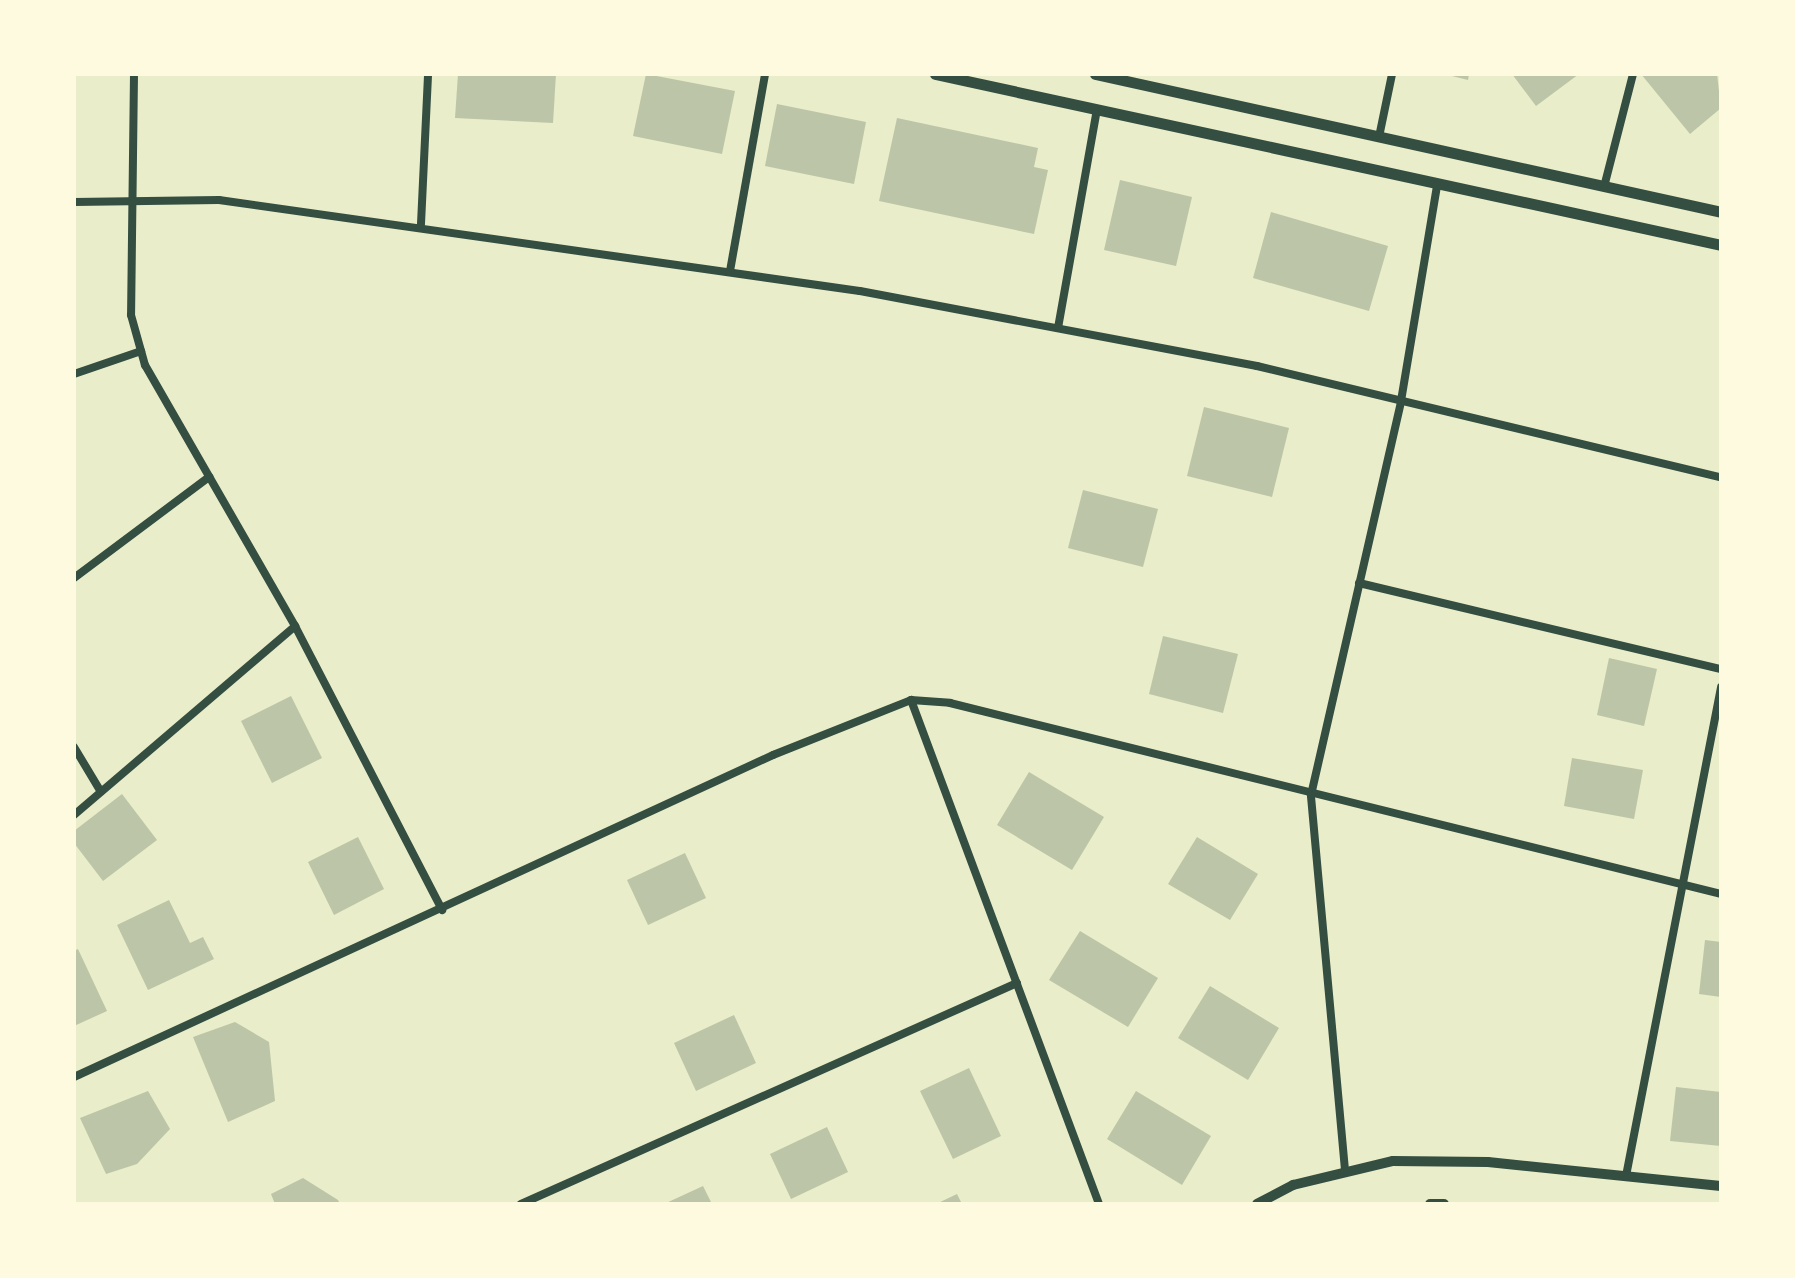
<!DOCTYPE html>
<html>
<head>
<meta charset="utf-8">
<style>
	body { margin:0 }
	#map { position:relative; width:1795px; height:1278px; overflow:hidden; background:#e9edc9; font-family:Montserrat,sans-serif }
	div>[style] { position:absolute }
	.building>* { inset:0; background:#bcc5a7 }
	.minor>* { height:8px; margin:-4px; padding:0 4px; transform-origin:4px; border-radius:4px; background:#344e41 }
	.tertiary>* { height:10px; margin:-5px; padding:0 5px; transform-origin:5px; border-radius:5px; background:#344e41 }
	.secondary>* { height:11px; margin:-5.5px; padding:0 5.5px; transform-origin:5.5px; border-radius:5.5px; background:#344e41 }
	span { translate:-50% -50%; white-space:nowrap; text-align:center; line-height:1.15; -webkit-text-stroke:6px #fefae0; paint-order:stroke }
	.frame { position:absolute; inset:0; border:76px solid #fefae0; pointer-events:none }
</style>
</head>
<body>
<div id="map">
	<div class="building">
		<div style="clip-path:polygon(458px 74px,556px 74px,553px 123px,455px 118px)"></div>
		<div style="clip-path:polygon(646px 74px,735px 91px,722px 154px,633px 136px)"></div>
		<div style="clip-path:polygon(1444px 74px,1469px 74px,1468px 80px)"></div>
		<div style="clip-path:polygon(1512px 74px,1579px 74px,1536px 106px)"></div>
		<div style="clip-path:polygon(1641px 74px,1717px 74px,1721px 108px,1690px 134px)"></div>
		<div style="clip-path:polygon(777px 104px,866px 122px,854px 184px,765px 166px)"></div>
		<div style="clip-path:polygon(897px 118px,1038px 148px,1034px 167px,1048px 170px,1034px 234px,879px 201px)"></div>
		<div style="clip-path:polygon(1120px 180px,1192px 197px,1176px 266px,1104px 250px)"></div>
		<div style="clip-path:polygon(1271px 212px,1388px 246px,1369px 311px,1253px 278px)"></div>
		<div style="clip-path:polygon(1204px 407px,1289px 428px,1272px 497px,1187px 476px)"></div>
		<div style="clip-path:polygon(1083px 490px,1158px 509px,1143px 567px,1068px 548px)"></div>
		<div style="clip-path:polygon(1163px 636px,1238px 654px,1223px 713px,1149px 694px)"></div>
		<div style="clip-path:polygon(1609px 658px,1657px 669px,1644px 726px,1597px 715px)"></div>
		<div style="clip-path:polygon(291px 696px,322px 758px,272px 783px,241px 721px)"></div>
		<div style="clip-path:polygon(1572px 758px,1643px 770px,1634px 819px,1564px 806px)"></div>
		<div style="clip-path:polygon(1029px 772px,1104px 817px,1072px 870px,997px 825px)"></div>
		<div style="clip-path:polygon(122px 794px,157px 840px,103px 881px,74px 843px,74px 831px)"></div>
		<div style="clip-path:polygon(358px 837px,384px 889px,334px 915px,308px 862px)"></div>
		<div style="clip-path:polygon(1197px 837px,1258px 874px,1230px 920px,1168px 884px)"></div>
		<div style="clip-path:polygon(685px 853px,706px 898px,648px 925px,627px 880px)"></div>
		<div style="clip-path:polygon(169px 900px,190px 943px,203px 937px,214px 959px,148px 990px,117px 925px)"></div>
		<div style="clip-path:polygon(1080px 931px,1158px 978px,1128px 1027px,1049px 980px)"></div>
		<div style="clip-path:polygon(1705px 940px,1721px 942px,1721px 997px,1699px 994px)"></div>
		<div style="clip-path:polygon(78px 949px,107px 1011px,74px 1026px,74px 951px)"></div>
		<div style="clip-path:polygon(1210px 986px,1279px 1028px,1248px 1080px,1178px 1038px)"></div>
		<div style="clip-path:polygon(734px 1015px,756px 1063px,696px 1091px,674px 1043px)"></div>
		<div style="clip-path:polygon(235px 1022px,269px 1042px,275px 1101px,228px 1122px,193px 1037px)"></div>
		<div style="clip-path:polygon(969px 1068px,1001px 1136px,953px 1159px,920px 1091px)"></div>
		<div style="clip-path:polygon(1676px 1087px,1721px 1092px,1721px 1146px,1670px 1141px)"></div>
		<div style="clip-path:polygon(148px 1091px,170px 1129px,137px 1164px,106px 1174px,80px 1118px)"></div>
		<div style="clip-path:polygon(1136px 1091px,1211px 1136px,1182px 1185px,1107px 1139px)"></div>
		<div style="clip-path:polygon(827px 1127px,848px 1172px,791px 1199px,770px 1154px)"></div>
		<div style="clip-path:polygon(303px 1178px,338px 1200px,340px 1204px,275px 1204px,271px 1194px)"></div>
		<div style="clip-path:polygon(703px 1186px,712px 1204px,664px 1204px)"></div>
		<div style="clip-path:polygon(957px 1194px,962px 1204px,936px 1204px)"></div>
	</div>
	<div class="minor">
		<div style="left:134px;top:74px;width:241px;rotate:90.7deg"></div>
		<div style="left:131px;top:315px;width:52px;rotate:74.4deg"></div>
		<div style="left:145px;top:365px;width:301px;rotate:60.1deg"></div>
		<div style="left:295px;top:626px;width:320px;rotate:62.6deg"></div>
		<div style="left:1379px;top:137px;width:64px;rotate:-78.3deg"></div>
		<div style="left:1604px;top:187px;width:117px;rotate:-75.6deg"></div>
		<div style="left:74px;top:202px;width:145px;rotate:-0.8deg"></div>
		<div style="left:219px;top:200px;width:647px;rotate:8.08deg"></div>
		<div style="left:860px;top:291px;width:404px;rotate:10.7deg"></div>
		<div style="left:1257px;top:366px;width:477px;rotate:13.5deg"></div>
		<div style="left:421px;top:224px;width:150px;rotate:-87.3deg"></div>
		<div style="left:730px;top:271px;width:200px;rotate:-79.9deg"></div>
		<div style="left:1058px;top:328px;width:221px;rotate:-79.9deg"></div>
		<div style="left:74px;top:374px;width:71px;rotate:-18.9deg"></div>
		<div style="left:74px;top:578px;width:169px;rotate:-36.8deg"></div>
		<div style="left:1359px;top:583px;width:372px;rotate:13.4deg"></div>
		<div style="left:911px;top:700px;width:538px;rotate:69.54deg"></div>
		<div style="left:74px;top:747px;width:52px;rotate:59deg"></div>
		<div style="left:74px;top:815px;width:291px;rotate:-40.5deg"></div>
		<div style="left:74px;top:1077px;width:770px;rotate:-24.73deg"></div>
		<div style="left:773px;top:755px;width:149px;rotate:-21.7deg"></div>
		<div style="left:911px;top:700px;width:39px;rotate:4deg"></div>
		<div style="left:950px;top:703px;width:794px;rotate:13.91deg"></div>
		<div style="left:1345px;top:1170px;width:377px;rotate:-95.2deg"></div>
		<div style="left:1311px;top:795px;width:404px;rotate:-77.1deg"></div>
		<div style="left:1401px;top:401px;width:219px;rotate:-80.5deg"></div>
		<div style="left:1626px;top:1176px;width:498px;rotate:-79deg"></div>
		<div style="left:521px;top:1204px;width:543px;rotate:-24.02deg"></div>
	</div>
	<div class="tertiary">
		<div style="left:1257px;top:1204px;width:41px;rotate:-27.8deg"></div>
		<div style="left:1293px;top:1185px;width:103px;rotate:-13.5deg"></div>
		<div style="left:1393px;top:1161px;width:95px;rotate:0.6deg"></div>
		<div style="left:1488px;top:1162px;width:234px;rotate:5.9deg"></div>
		<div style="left:1430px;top:1204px;width:14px"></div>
	</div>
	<div class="secondary">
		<div style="left:935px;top:74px;width:804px;rotate:12.27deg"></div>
		<div style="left:1095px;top:74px;width:641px;rotate:12.43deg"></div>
	</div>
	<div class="frame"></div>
</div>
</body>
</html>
